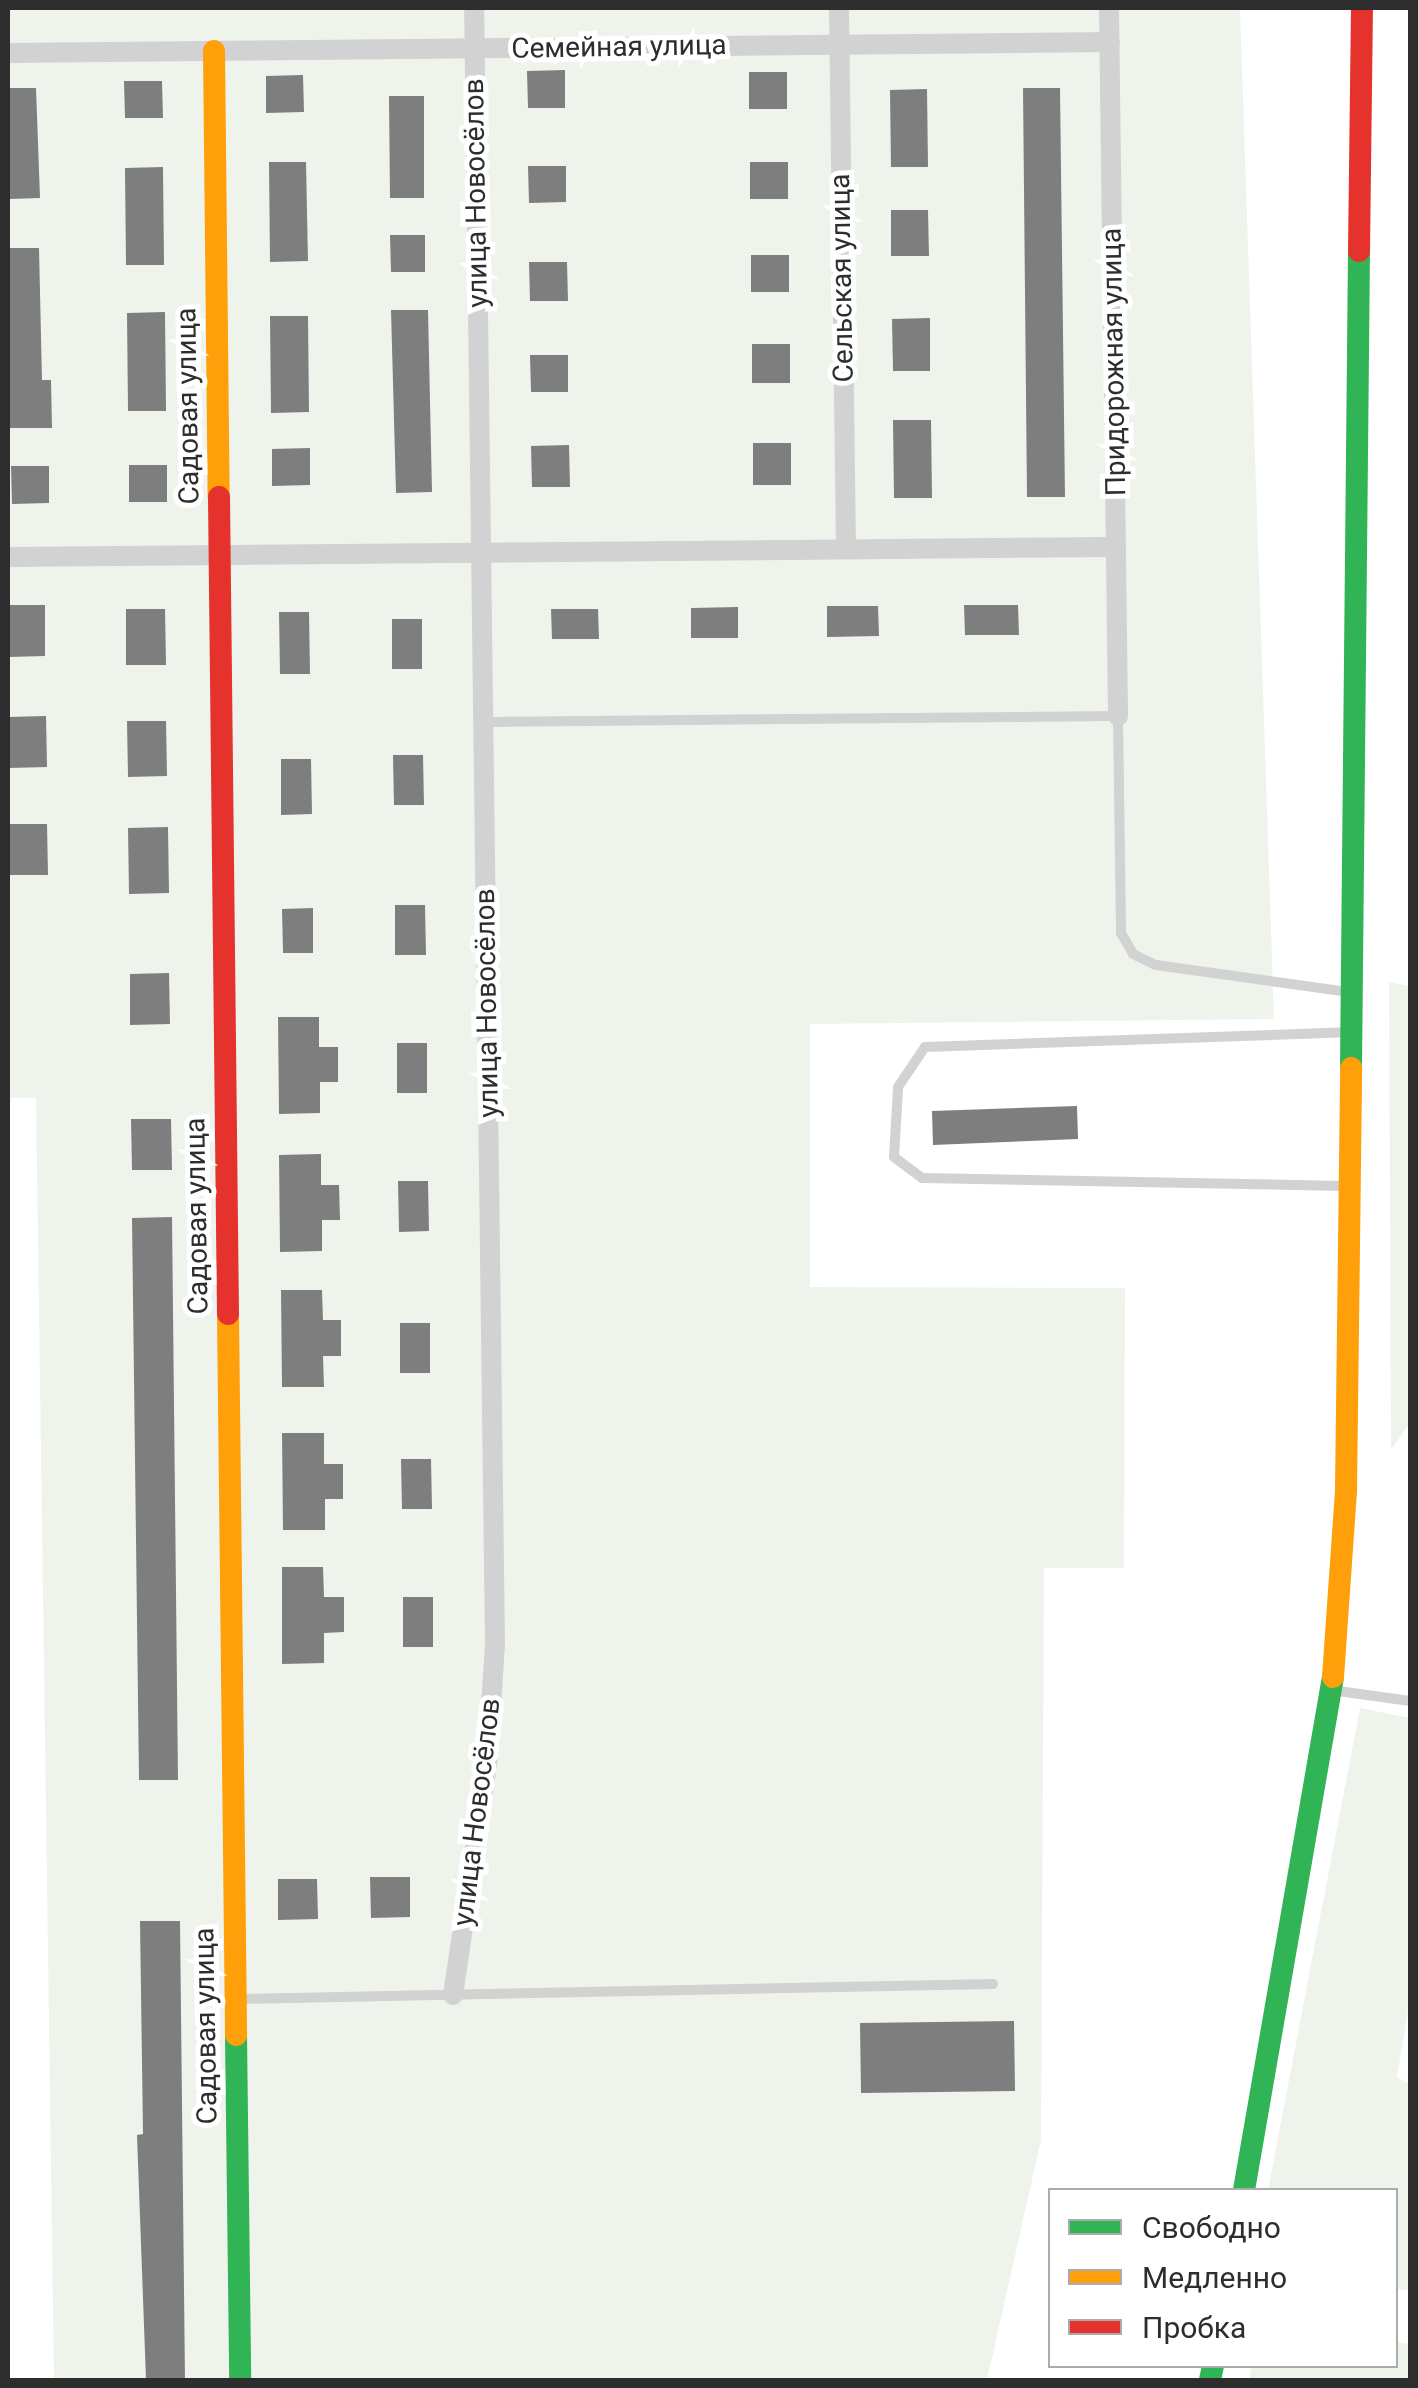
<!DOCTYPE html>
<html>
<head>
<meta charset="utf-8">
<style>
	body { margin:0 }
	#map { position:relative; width:1418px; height:2388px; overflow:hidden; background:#fff; font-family:Roboto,sans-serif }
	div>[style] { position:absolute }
	.green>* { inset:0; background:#eef4eb }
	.building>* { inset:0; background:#7e7e7e }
	.lane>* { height:10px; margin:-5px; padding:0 5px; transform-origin:5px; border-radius:5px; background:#d2d2d2 }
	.street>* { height:20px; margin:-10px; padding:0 10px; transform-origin:10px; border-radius:10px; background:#d2d2d2 }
	.fast>* { height:22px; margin:-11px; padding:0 11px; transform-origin:11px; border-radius:11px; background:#30b455 }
	.slow>* { height:22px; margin:-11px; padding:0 11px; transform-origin:11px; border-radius:11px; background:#ff9f0a }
	.jam>* { height:22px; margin:-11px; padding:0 11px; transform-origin:11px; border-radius:11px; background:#e5322d }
	span { translate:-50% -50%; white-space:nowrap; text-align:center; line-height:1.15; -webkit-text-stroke:10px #fff; paint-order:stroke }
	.street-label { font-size:28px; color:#2d2d2d }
	.frame { position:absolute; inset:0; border:10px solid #2d2d2d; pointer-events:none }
	.legend { position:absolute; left:1048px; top:2188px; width:350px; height:180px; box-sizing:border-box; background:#fff; border:2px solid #ababab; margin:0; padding:12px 18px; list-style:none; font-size:30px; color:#2d2d2d }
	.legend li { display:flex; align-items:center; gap:20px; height:50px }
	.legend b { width:50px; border:2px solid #ababab }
</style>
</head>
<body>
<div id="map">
	<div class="green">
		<div style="clip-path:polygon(8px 8px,1240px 8px,1274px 1019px,810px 1024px,810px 1287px,1125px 1288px,1124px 1568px,1044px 1568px,1041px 2140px,987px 2380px,54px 2380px,36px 1098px,8px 1098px)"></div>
		<div style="clip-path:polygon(1389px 982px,1410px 986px,1410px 1423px,1391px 1450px)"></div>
		<div style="clip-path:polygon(1360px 1708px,1410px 1718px,1410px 1999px,1397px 2077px,1410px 2084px,1410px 2290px,1396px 2289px,1396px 2190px,1268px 2190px)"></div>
		<div style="clip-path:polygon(1396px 2342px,1410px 2344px,1410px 2380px,1249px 2380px,1252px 2366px,1396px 2366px)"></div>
	</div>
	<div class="building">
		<div style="clip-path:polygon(565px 70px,565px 108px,528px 108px,527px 71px)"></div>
		<div style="clip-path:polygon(749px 72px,787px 72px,787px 109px,749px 109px)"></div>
		<div style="clip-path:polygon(303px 75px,304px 112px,266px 113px,266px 76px)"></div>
		<div style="clip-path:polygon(124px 81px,162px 81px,163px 118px,125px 118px)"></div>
		<div style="clip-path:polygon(8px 88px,36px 88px,40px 198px,9px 199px)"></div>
		<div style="clip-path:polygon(1023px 88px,1060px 88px,1065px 497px,1027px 497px)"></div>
		<div style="clip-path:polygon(927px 89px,928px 167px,891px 167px,890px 90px)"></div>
		<div style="clip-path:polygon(389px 96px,424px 96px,424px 198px,390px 198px)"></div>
		<div style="clip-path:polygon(269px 162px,306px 162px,308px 261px,270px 262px)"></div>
		<div style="clip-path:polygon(750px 162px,788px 162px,788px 199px,750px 199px)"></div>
		<div style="clip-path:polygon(528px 166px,566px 166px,566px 202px,529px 203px)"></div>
		<div style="clip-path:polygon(163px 167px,164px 265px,126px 265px,125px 168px)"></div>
		<div style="clip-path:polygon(891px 210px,928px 210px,929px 256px,891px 256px)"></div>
		<div style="clip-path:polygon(390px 235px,425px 235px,425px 272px,391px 272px)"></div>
		<div style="clip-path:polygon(8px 248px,39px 248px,42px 380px,51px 380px,52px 428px,8px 428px)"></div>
		<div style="clip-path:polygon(751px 255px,789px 255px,789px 292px,751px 292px)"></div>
		<div style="clip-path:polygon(529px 262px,567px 262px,568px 301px,530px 301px)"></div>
		<div style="clip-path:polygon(391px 310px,428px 310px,432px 492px,396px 493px)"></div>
		<div style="clip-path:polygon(165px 312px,166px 411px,128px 411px,127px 313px)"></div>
		<div style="clip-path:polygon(270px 316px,308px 316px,309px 412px,271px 413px)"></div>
		<div style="clip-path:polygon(930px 318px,930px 371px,893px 371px,892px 319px)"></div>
		<div style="clip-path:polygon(752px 344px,790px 344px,790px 383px,752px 383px)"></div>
		<div style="clip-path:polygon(530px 355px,568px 355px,568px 392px,531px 392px)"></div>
		<div style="clip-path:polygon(893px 420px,931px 420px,932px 498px,894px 498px)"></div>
		<div style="clip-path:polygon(753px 443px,791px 443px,791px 485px,753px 485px)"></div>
		<div style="clip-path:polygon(569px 445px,570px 487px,532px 487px,531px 446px)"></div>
		<div style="clip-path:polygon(310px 448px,310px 485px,272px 486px,272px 449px)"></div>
		<div style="clip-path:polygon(129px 465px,167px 465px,167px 502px,129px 502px)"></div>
		<div style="clip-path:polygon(11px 466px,49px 466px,49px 503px,12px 504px)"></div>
		<div style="clip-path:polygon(8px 605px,45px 605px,45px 656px,8px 657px)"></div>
		<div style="clip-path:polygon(964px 605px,1018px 605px,1019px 635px,965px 635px)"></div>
		<div style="clip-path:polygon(827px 606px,878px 606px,879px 636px,827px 637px)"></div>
		<div style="clip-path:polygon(738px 607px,738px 638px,691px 638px,691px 608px)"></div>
		<div style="clip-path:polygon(126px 609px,165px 609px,166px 665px,126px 665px)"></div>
		<div style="clip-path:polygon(551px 609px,598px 609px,599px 639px,552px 639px)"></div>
		<div style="clip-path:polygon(279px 612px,309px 612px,310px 674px,280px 674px)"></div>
		<div style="clip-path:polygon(392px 619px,422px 619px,422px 669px,392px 669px)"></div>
		<div style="clip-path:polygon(46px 716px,47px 767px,8px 768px,8px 717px)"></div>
		<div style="clip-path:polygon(127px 721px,166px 721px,167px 776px,128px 777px)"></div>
		<div style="clip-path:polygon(393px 755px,423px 755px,424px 805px,394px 805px)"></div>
		<div style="clip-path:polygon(281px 759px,311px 759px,312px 814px,281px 815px)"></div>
		<div style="clip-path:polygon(8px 824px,47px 824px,48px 875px,8px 875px)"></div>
		<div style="clip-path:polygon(168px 827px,169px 893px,129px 894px,128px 828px)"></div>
		<div style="clip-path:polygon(395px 905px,425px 905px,426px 955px,395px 955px)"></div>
		<div style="clip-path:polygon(313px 908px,313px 953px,283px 953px,282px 909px)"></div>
		<div style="clip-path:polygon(169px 973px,170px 1024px,130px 1025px,130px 974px)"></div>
		<div style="clip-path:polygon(278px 1017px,319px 1017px,319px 1047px,338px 1047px,338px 1082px,320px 1082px,320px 1113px,279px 1114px)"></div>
		<div style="clip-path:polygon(397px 1043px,427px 1043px,427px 1093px,397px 1093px)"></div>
		<div style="clip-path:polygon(1077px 1106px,1078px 1139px,933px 1145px,932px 1111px)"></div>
		<div style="clip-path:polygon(131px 1119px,171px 1119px,172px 1170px,132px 1170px)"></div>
		<div style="clip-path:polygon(321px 1154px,321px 1185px,339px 1185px,340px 1220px,322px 1220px,322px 1251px,280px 1252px,279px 1155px)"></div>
		<div style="clip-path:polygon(398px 1181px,428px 1181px,429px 1231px,399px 1232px)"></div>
		<div style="clip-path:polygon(172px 1217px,178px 1780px,139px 1780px,132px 1218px)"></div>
		<div style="clip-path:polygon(281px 1290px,322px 1290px,323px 1320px,341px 1320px,341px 1356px,323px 1356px,324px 1387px,282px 1387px)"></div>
		<div style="clip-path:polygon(400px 1323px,430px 1323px,430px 1373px,400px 1373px)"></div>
		<div style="clip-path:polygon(282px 1433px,324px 1433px,324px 1464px,343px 1464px,343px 1499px,325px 1499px,325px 1530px,283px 1530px)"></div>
		<div style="clip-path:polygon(401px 1459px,431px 1459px,432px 1509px,402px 1509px)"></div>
		<div style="clip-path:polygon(282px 1567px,323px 1567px,324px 1597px,344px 1597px,344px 1632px,324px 1633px,324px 1663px,282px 1664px)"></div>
		<div style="clip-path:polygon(403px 1597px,433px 1597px,433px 1647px,403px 1647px)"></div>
		<div style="clip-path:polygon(370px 1877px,410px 1877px,410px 1917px,371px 1918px)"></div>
		<div style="clip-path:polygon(278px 1879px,317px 1879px,318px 1919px,278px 1920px)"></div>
		<div style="clip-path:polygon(140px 1921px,180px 1921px,185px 2380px,146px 2380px,137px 2135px,143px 2134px)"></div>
		<div style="clip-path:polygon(1014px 2021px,1015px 2091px,861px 2093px,860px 2023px)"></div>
	</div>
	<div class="lane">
		<div style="left:483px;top:722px;width:635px;rotate:-0.54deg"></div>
		<div style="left:1118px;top:716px;width:217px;rotate:89.2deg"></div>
		<div style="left:1121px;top:933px;width:24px;rotate:60deg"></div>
		<div style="left:1133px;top:954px;width:25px;rotate:26deg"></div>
		<div style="left:1156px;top:965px;width:193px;rotate:8deg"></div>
		<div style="left:1345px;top:1186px;width:423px;rotate:-178.9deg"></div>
		<div style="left:922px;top:1178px;width:35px;rotate:-143deg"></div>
		<div style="left:894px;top:1157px;width:70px;rotate:-86.7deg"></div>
		<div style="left:898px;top:1087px;width:48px;rotate:-56deg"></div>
		<div style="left:925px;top:1047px;width:421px;rotate:-2deg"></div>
		<div style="left:1338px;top:1691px;width:73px;rotate:7.9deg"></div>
		<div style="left:237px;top:1999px;width:756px;rotate:-1.14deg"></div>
	</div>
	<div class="street">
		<div style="left:839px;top:8px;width:541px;rotate:89.26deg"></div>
		<div style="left:1109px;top:8px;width:708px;rotate:89.27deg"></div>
		<div style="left:8px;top:53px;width:1102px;rotate:-0.57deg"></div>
		<div style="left:8px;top:557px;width:1108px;rotate:-0.52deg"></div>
		<div style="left:453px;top:1995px;width:232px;rotate:-81.6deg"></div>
		<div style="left:487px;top:1765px;width:120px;rotate:-86.2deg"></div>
		<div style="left:495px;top:1645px;width:1637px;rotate:-90.73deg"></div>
	</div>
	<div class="fast">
		<div style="left:1351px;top:1068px;width:817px;rotate:-89.44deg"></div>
		<div style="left:236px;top:2035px;width:345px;rotate:89.3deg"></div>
		<div style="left:1244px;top:2190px;width:521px;rotate:-80.16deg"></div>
		<div style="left:1210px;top:2380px;width:14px;rotate:-78deg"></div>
	</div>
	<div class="slow">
		<div style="left:214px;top:51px;width:446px;rotate:89.4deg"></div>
		<div style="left:228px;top:1314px;width:721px;rotate:89.36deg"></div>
		<div style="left:1333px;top:1677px;width:186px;rotate:-86deg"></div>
		<div style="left:1346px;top:1491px;width:423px;rotate:-89.3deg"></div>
	</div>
	<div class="jam">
		<div style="left:1359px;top:251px;width:243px;rotate:-89.3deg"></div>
		<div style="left:219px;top:497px;width:817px;rotate:89.37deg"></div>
	</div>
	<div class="street-label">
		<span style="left:619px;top:47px;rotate:-1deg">Семейная улица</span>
		<span style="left:476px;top:193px;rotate:-91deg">улица Новосёлов</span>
		<span style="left:842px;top:278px;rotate:-91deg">Сельская улица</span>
		<span style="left:1114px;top:362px;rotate:-91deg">Придорожная улица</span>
		<span style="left:188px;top:406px;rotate:-91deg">Садовая улица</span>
		<span style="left:487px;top:1003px;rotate:-91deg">улица Новосёлов</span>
		<span style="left:197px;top:1216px;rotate:-91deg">Садовая улица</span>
		<span style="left:477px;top:1812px;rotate:-83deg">улица Новосёлов</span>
		<span style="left:206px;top:2026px;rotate:-91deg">Садовая улица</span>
	</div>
	<div class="frame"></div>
	<ul class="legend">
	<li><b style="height:12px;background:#30b455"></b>Свободно</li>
	<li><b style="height:12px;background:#ff9f0a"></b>Медленно</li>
	<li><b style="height:12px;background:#e5322d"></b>Пробка</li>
	</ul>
</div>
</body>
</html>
